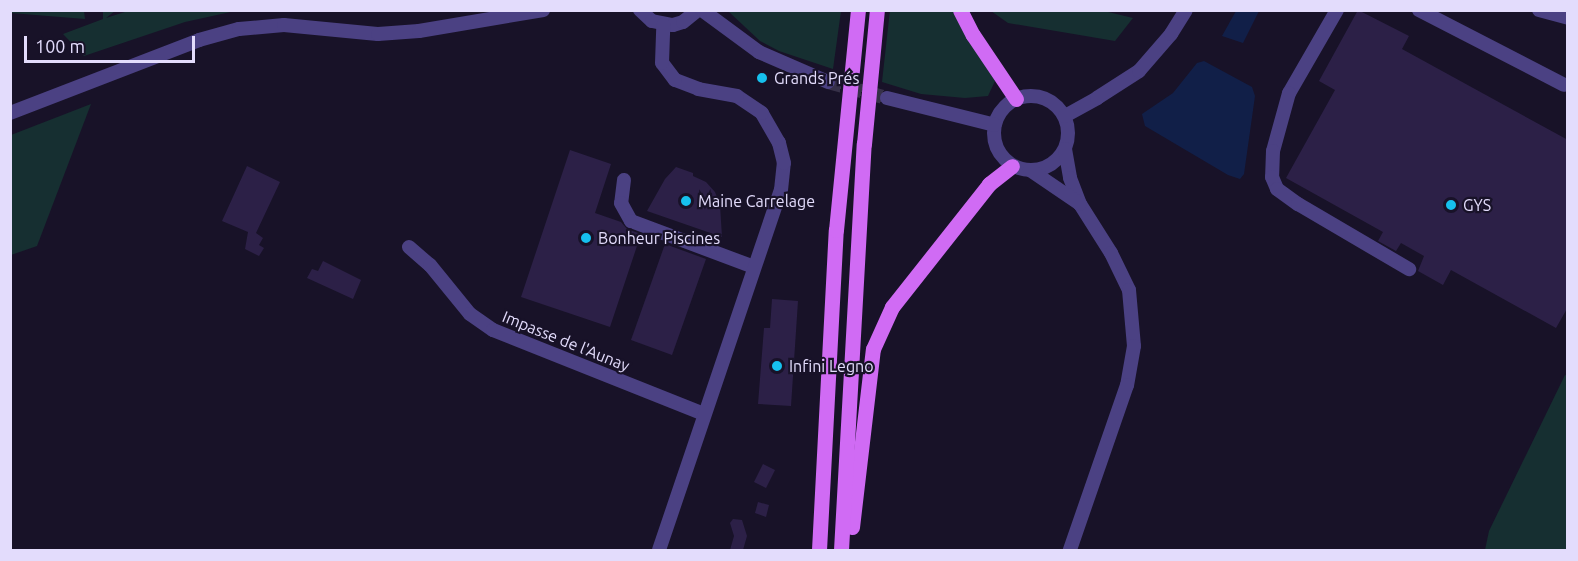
<!DOCTYPE html>
<html>
<head>
<meta charset="utf-8">
<style>
	body { margin:0 }
	#map { position:relative; width:1578px; height:561px; overflow:hidden; background:#181228; font-family:Ubuntu,sans-serif }
	div>[style] { position:absolute }
	.green>* { inset:0; background:#162f31 }
	.water>* { inset:0; background:#111f48 }
	.building>* { inset:0; background:#2c2047 }
	.minor-tunnel>* { height:14px; margin-top:-7px; transform-origin:0; background:repeating-linear-gradient(90deg,#363048 0 14px,transparent 0 21px) }
	.minor>* { height:14px; margin:-7px; padding:0 7px; transform-origin:7px; border-radius:7px; background:#4b4183 }
	.minor>.ring { margin:-7px; padding:0; box-sizing:content-box; background:none; border:14px solid #4b4183; border-radius:50% }
	.major>* { height:15px; margin:-7.5px; padding:0 7.5px; transform-origin:7.5px; border-radius:7.5px; background:#d06bf4 }
	.dots>* { width:16px; height:16px; translate:-50% -50%; box-sizing:border-box; border:3px solid #181228; border-radius:50% }
	span { translate:-50% -50%; white-space:nowrap; text-align:center; line-height:1.15; -webkit-text-stroke:4.5px #181228; paint-order:stroke }
	.poi-label { font-size:16px; color:#e3dcfc }
	.left { translate:0 -50%; text-align:left }
	.street-label { font-size:16px; color:#e3dcfc }
	.frame { position:absolute; inset:0; border:12px solid #e3dcfc; pointer-events:none }
	.scale { position:absolute; left:24px; top:36px; width:171px; height:27px; box-sizing:border-box; border:3px solid #e3dcfc; border-top:0; padding-left:8px; font-size:18px; line-height:21px; white-space:nowrap; color:#e3dcfc; -webkit-text-stroke:4px #181228; paint-order:stroke }
</style>
</head>
<body>
<div id="map">
	<div class="green">
		<div style="clip-path:polygon(11px 10px,84px 11px,85px 19px,11px 13px)"></div>
		<div style="clip-path:polygon(890px 10px,954px 11px,995px 81px,988px 96px,965px 98px,921px 94px,882px 82px)"></div>
		<div style="clip-path:polygon(1100px 10px,1133px 18px,1115px 41px,1008px 23px,991px 11px)"></div>
		<div style="clip-path:polygon(103px 11px,115px 11px,106px 18px,128px 11px,235px 11px,185px 22px,84px 56px,63px 34px,103px 19px)"></div>
		<div style="clip-path:polygon(728px 11px,841px 11px,833px 69px,779px 51px,760px 41px)"></div>
		<div style="clip-path:polygon(91px 104px,37px 246px,11px 255px,11px 135px)"></div>
		<div style="clip-path:polygon(1565px 375px,1568px 376px,1567px 550px,1485px 550px,1489px 531px)"></div>
	</div>
	<div class="water">
		<div style="clip-path:polygon(1236px 11px,1259px 11px,1243px 43px,1222px 36px)"></div>
		<div style="clip-path:polygon(1204px 61px,1252px 87px,1255px 96px,1244px 174px,1240px 179px,1228px 175px,1145px 126px,1142px 114px,1173px 93px,1197px 63px)"></div>
	</div>
	<div class="building">
		<div style="clip-path:polygon(1358px 10px,1409px 36px,1402px 49px,1568px 140px,1568px 307px,1556px 328px,1451px 270px,1443px 285px,1418px 271px,1424px 256px,1401px 243px,1396px 251px,1378px 241px,1383px 232px,1286px 178px,1335px 90px,1319px 81px)"></div>
		<div style="clip-path:polygon(570px 150px,611px 164px,595px 213px,621px 222px,627px 229px,641px 234px,610px 327px,521px 297px)"></div>
		<div style="clip-path:polygon(247px 166px,280px 182px,256px 233px,263px 238px,259px 245px,264px 248px,259px 256px,245px 249px,248px 232px,222px 221px)"></div>
		<div style="clip-path:polygon(676px 167px,693px 173px,693px 176px,706px 182px,715px 192px,720px 205px,722px 237px,647px 211px,665px 179px)"></div>
		<div style="clip-path:polygon(665px 244px,706px 259px,672px 355px,631px 340px)"></div>
		<div style="clip-path:polygon(323px 261px,361px 280px,353px 299px,307px 278px,312px 269px,318px 271px)"></div>
		<div style="clip-path:polygon(772px 299px,798px 301px,791px 406px,758px 404px,764px 328px,770px 328px)"></div>
		<div style="clip-path:polygon(763px 464px,775px 470px,766px 488px,754px 482px)"></div>
		<div style="clip-path:polygon(758px 502px,769px 505px,766px 517px,755px 513px)"></div>
		<div style="clip-path:polygon(733px 519px,742px 520px,747px 536px,743px 550px,730px 550px,734px 536px,730px 523px)"></div>
	</div>
	<div class="minor-tunnel">
		<div style="left:828px;top:82px;width:61px;rotate:15.2deg"></div>
	</div>
	<div class="minor">
		<div style="left:640px;top:10px;width:16px;rotate:43deg"></div>
		<div style="left:652px;top:21px;width:21px;rotate:11deg"></div>
		<div style="left:673px;top:25px;width:10px;rotate:-17deg"></div>
		<div style="left:683px;top:22px;width:19px;rotate:-39deg"></div>
		<div style="left:702px;top:10px;width:71px;rotate:36.4deg"></div>
		<div style="left:759px;top:52px;width:75px;rotate:23.5deg"></div>
		<div style="left:1337px;top:10px;width:96px;rotate:120deg"></div>
		<div style="left:1289px;top:93px;width:60px;rotate:105.4deg"></div>
		<div style="left:1273px;top:151px;width:26px;rotate:92deg"></div>
		<div style="left:1272px;top:177px;width:13px;rotate:67deg"></div>
		<div style="left:1277px;top:189px;width:26px;rotate:36deg"></div>
		<div style="left:1298px;top:204px;width:129px;rotate:30.4deg"></div>
		<div style="left:1419px;top:10px;width:163px;rotate:27.3deg"></div>
		<div style="left:1539px;top:10px;width:30px;rotate:15deg"></div>
		<div class="ring" style="left:994px;top:96px;width:60px;height:60px"></div>
		<div style="left:887px;top:98px;width:111px;rotate:14deg"></div>
		<div style="left:10px;top:113px;width:203px;rotate:-21.1deg"></div>
		<div style="left:199px;top:40px;width:41px;rotate:-15.4deg"></div>
		<div style="left:239px;top:29px;width:45px;rotate:-5.1deg"></div>
		<div style="left:284px;top:25px;width:94px;rotate:5.5deg"></div>
		<div style="left:378px;top:34px;width:41px;rotate:-4.2deg"></div>
		<div style="left:419px;top:31px;width:126px;rotate:-9.6deg"></div>
		<div style="left:1065px;top:116px;width:37px;rotate:-29deg"></div>
		<div style="left:1097px;top:98px;width:50px;rotate:-32.7deg"></div>
		<div style="left:1139px;top:71px;width:49px;rotate:-49.1deg"></div>
		<div style="left:1171px;top:34px;width:28px;rotate:-58deg"></div>
		<div style="left:1065px;top:149px;width:29px;rotate:80deg"></div>
		<div style="left:1070px;top:178px;width:28px;rotate:69deg"></div>
		<div style="left:1080px;top:204px;width:58px;rotate:57.7deg"></div>
		<div style="left:1111px;top:253px;width:41px;rotate:64.1deg"></div>
		<div style="left:1129px;top:290px;width:56px;rotate:84.9deg"></div>
		<div style="left:1134px;top:346px;width:40px;rotate:100deg"></div>
		<div style="left:1127px;top:385px;width:175px;rotate:109.1deg"></div>
		<div style="left:1030px;top:170px;width:60px;rotate:34.2deg"></div>
		<div style="left:624px;top:180px;width:23px;rotate:97deg"></div>
		<div style="left:621px;top:203px;width:21px;rotate:61deg"></div>
		<div style="left:631px;top:221px;width:131px;rotate:20.5deg"></div>
		<div style="left:409px;top:247px;width:28px;rotate:41deg"></div>
		<div style="left:430px;top:265px;width:63px;rotate:50.8deg"></div>
		<div style="left:470px;top:314px;width:28px;rotate:35deg"></div>
		<div style="left:493px;top:330px;width:227px;rotate:21.7deg"></div>
		<div style="left:659px;top:550px;width:380px;rotate:-71.3deg"></div>
		<div style="left:781px;top:190px;width:27px;rotate:-84deg"></div>
		<div style="left:784px;top:163px;width:21px;rotate:-104deg"></div>
		<div style="left:779px;top:143px;width:34px;rotate:-120deg"></div>
		<div style="left:762px;top:113px;width:30px;rotate:-146deg"></div>
		<div style="left:737px;top:96px;width:39px;rotate:-170deg"></div>
		<div style="left:699px;top:89px;width:26px;rotate:-159deg"></div>
		<div style="left:675px;top:80px;width:21px;rotate:-127deg"></div>
		<div style="left:662px;top:63px;width:38px;rotate:-88deg"></div>
	</div>
	<div class="major">
		<div style="left:960px;top:10px;width:28px;rotate:63deg"></div>
		<div style="left:973px;top:35px;width:77px;rotate:56.1deg"></div>
		<div style="left:852px;top:527px;width:179px;rotate:-83.3deg"></div>
		<div style="left:873px;top:349px;width:46px;rotate:-65.7deg"></div>
		<div style="left:892px;top:307px;width:157px;rotate:-51.7deg"></div>
		<div style="left:989px;top:184px;width:29px;rotate:-38deg"></div>
		<div style="left:819px;top:550px;width:320px;rotate:-87deg"></div>
		<div style="left:836px;top:230px;width:221px;rotate:-84.3deg"></div>
		<div style="left:841px;top:550px;width:407px;rotate:-86.8deg"></div>
		<div style="left:864px;top:144px;width:135px;rotate:-84.5deg"></div>
	</div>
	<div class="dots">
		<div style="left:762px;top:78px;background:#16c0ee"></div>
		<div style="left:686px;top:201px;background:#16c0ee"></div>
		<div style="left:1451px;top:205px;background:#16c0ee"></div>
		<div style="left:586px;top:238px;background:#16c0ee"></div>
		<div style="left:777px;top:366px;background:#16c0ee"></div>
	</div>
	<div class="poi-label">
		<span class="left" style="left:774px;top:78px">Grands Prés</span>
		<span class="left" style="left:698px;top:201px">Maine Carrelage</span>
		<span class="left" style="left:1463px;top:205px">GYS</span>
		<span class="left" style="left:598px;top:238px">Bonheur Piscines</span>
		<span class="left" style="left:789px;top:366px">Infini Legno</span>
	</div>
	<div class="street-label">
		<span style="left:566px;top:341px;rotate:22deg">Impasse de l'Aunay</span>
	</div>
	<div class="frame"></div>
	<div class="scale">100 m</div>
</div>
</body>
</html>
